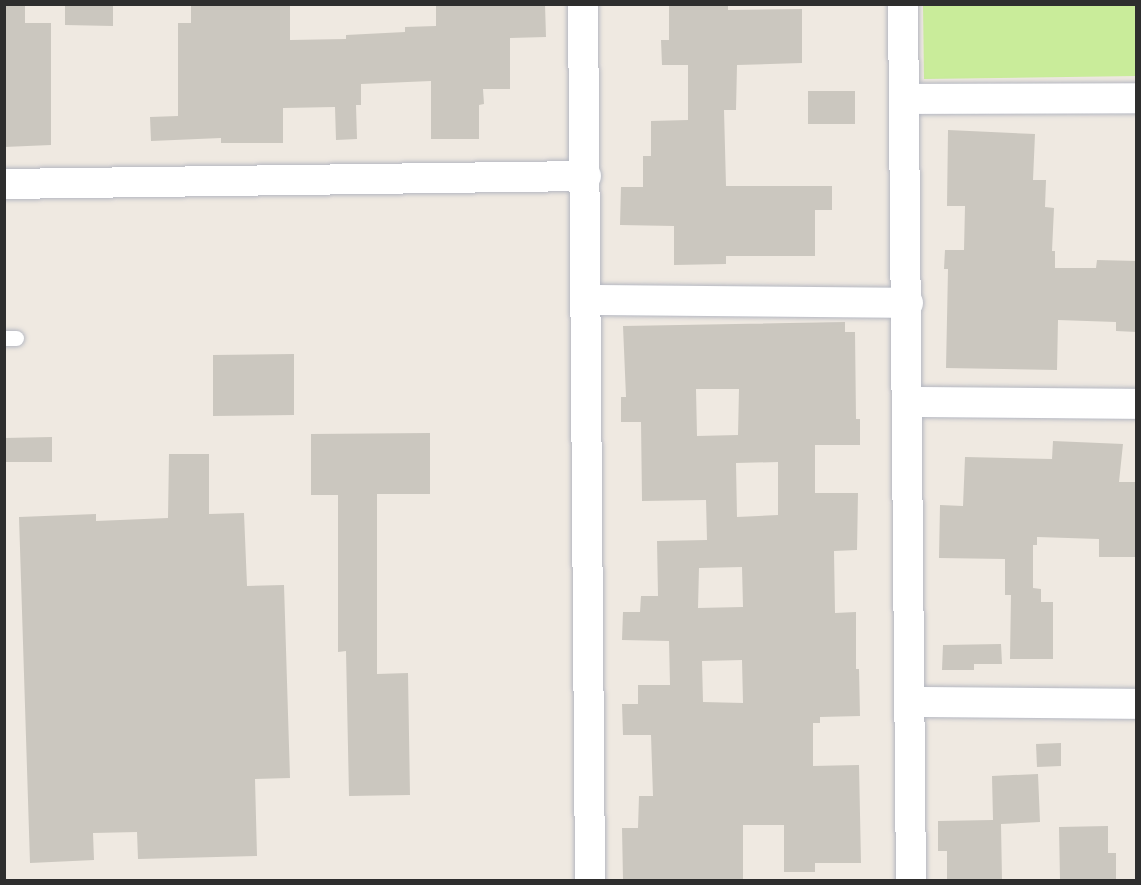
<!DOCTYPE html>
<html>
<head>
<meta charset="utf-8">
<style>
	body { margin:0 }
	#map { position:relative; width:1141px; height:885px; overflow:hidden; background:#efe9e1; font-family:Lato,sans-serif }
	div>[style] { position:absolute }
	.pitch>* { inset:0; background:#c9ec9a }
	.building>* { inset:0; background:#cbc7bf }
	.roads { filter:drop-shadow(0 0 2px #b4b7c1) drop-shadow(0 0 2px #b4b7c1) }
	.lane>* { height:15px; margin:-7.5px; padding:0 7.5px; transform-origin:7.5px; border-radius:7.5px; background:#fff }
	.street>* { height:30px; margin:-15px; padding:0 15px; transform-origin:15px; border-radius:15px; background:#fff }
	span { translate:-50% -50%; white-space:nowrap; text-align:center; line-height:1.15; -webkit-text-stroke:6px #fff; paint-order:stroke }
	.frame { position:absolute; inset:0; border:6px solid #2e2e2e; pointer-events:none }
</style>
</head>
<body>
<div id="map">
	<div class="pitch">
		<div style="clip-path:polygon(923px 5px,1136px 5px,1136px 76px,924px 79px)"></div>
	</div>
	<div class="building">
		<div style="clip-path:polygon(4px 4px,25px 4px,25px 23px,51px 23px,51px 145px,4px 147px)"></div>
		<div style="clip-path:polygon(65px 4px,113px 4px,113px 26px,65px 25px)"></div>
		<div style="clip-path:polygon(191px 4px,290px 4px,290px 40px,346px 39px,346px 35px,405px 32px,405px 27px,436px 26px,436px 4px,545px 4px,546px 37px,510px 38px,510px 89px,483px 89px,484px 104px,479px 105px,479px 139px,431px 139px,431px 81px,361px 84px,361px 105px,356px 105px,357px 139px,336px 140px,335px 107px,283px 108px,283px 143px,221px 143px,221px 138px,151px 141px,150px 117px,178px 116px,178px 23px,191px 23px)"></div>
		<div style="clip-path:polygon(728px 4px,728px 10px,802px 9px,802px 63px,737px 65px,736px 110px,724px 110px,726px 186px,832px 186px,832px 210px,815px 210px,815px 256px,726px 256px,726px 264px,674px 265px,674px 226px,620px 225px,621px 187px,643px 187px,643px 156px,651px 156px,651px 121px,688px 120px,688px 65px,662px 65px,661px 40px,669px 40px,669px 5px)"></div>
		<div style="clip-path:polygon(808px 91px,855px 91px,855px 124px,808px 124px)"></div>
		<div style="clip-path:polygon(948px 130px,1035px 134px,1033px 180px,1046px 180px,1045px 207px,1054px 208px,1052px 251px,1055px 251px,1055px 268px,1096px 268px,1097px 260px,1137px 261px,1137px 332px,1116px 331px,1116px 322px,1058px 320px,1057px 370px,946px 368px,948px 269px,944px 269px,945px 250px,964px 250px,965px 206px,947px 206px)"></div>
		<div style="clip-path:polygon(evenodd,845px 322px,845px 332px,855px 332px,856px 419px,860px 419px,860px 445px,815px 445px,815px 493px,858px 493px,857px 550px,834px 551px,835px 613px,856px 612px,856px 669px,859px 669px,860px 716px,820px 717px,820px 723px,813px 723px,813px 766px,859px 765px,861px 863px,815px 863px,815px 872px,784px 872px,784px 825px,743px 825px,743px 880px,623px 880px,622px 828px,638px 828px,639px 796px,653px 796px,651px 735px,623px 735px,622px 704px,638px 704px,638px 685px,670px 685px,669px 641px,622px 640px,623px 612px,640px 612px,641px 596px,658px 596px,657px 541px,707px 540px,706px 500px,642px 501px,641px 422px,621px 422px,621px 397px,626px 397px,623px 326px,845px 322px,696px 389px,739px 389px,738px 435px,697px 436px,696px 389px,845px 322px,778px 462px,778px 515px,737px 517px,736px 463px,778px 462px,845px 322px,742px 567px,743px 607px,698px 608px,699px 568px,742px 567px,845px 322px,742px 660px,743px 703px,703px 702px,702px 661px,742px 660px)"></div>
		<div style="clip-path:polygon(294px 354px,294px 415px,213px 416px,213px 355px)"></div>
		<div style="clip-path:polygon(430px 433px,430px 494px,377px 494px,377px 674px,408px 673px,410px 795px,349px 796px,346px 651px,338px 652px,338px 495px,311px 495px,311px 434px)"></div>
		<div style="clip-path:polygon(52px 437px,52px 462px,4px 462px,4px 438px)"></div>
		<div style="clip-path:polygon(1053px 441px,1123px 444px,1119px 482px,1137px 482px,1137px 557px,1099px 557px,1099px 539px,1037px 537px,1037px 545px,1033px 545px,1033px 588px,1041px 589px,1041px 602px,1053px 602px,1053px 659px,1010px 659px,1011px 595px,1005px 595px,1005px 559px,939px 558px,940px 505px,963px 506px,965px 457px,1052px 459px)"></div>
		<div style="clip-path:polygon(169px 454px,209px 454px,209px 514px,244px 513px,247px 586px,284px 585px,290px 778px,255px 779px,257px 856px,138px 859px,137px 832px,93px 833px,94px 860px,30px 863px,19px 517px,96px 514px,96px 521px,168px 518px)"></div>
		<div style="clip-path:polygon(1001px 644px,1002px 664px,974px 664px,974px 670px,942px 670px,943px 645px)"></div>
		<div style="clip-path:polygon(1061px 743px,1061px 766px,1037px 767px,1036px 744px)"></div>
		<div style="clip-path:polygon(1038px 774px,1040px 822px,1001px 824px,1002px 880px,947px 880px,947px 851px,938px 851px,938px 821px,993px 820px,992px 776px)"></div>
		<div style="clip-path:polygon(1108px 826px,1108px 853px,1116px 853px,1116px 880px,1060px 880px,1059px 827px)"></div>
	</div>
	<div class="roads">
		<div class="lane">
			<div style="left:4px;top:338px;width:12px"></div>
		</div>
		<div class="street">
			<div style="left:583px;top:4px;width:876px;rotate:89.54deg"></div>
			<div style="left:903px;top:4px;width:876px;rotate:89.48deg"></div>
			<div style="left:904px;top:99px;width:232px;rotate:-0.2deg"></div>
			<div style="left:4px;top:184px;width:582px;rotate:-0.79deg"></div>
			<div style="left:587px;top:300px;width:321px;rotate:0.5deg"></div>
			<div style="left:908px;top:402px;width:228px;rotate:0.5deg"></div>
			<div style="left:911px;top:702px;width:225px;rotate:0.5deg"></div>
		</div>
	</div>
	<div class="frame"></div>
</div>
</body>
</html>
